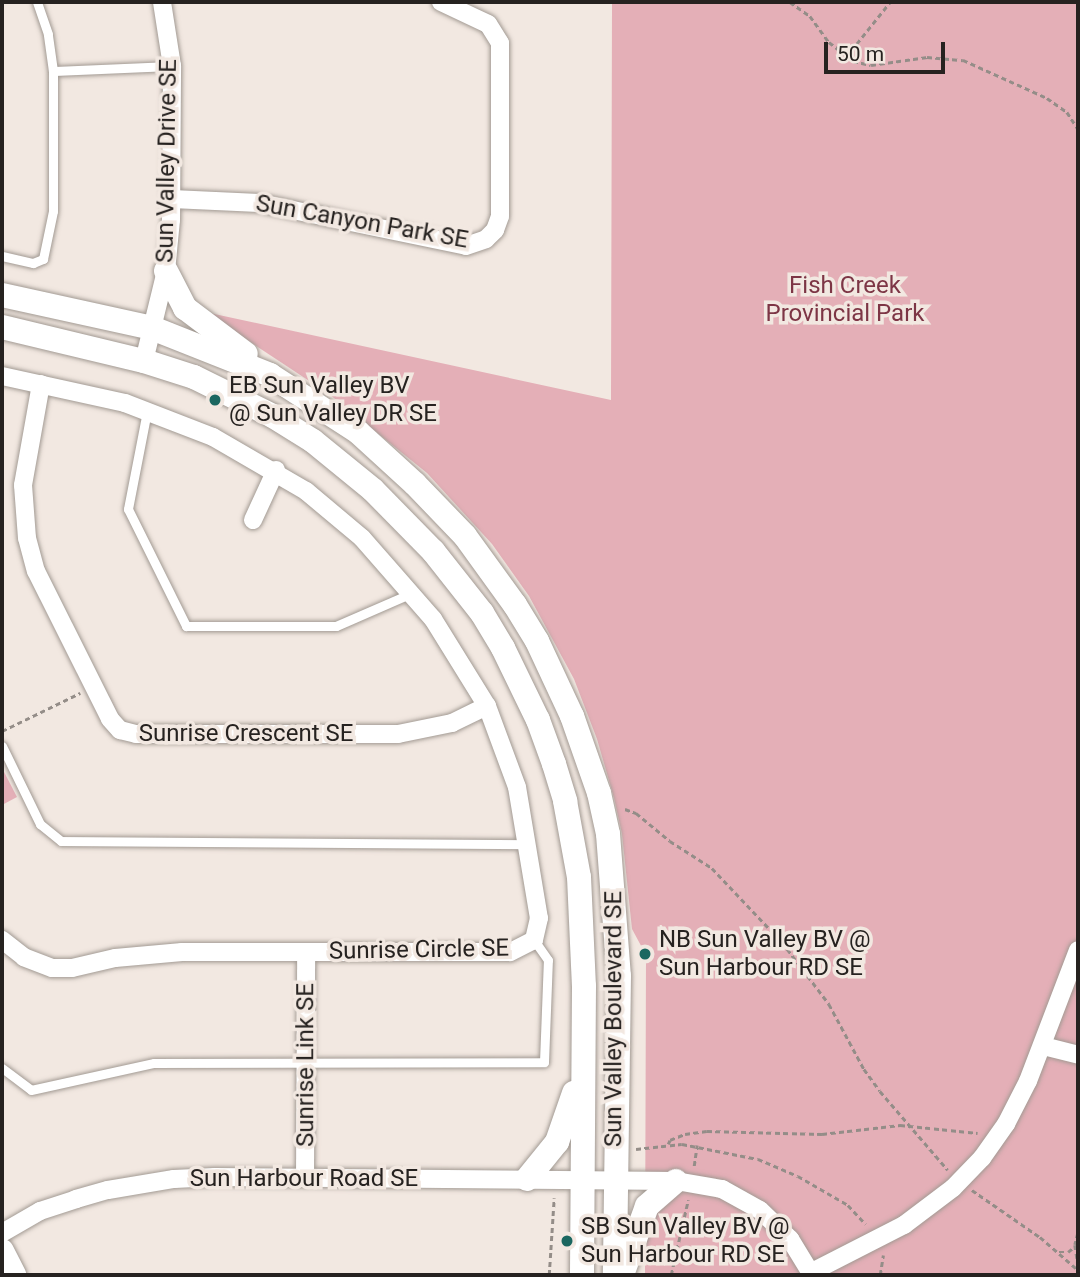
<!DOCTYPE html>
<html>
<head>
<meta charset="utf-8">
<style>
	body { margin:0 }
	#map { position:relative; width:1080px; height:1277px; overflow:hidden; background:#f2e8e1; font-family:Roboto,sans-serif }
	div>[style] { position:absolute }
	.green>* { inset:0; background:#e4afb7 }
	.path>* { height:2.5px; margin-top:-1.25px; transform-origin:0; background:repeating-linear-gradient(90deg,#948d88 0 5px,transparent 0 8.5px) }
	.roads { filter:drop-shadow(0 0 2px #a29a93) drop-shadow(0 0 2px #a29a93) }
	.lane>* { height:9px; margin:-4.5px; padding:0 4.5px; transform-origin:4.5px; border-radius:4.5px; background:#fff }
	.street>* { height:18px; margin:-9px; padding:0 9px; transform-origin:9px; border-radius:9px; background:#fff }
	.secondary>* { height:24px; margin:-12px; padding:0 12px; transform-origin:12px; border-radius:12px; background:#fff }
	.dots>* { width:19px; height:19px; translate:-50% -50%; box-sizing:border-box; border:4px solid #f2e8e1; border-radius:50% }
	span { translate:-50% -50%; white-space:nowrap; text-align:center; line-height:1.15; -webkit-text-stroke:7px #f2e8e1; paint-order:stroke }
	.street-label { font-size:24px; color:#262220 }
	.park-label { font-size:24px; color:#7d3545 }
	.poi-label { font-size:24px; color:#262220 }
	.left { translate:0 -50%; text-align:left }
	.frame { position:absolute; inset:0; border:4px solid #262220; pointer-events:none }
	.scale { position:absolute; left:824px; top:42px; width:121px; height:32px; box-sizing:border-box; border:4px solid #262220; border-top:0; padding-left:9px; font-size:21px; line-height:24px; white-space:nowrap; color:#262220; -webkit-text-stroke:5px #f2e8e1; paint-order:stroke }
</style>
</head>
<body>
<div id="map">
	<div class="green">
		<div style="clip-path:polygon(612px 2px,1078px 2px,1078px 1275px,645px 1275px,646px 955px,632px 929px,622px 834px,614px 798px,597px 739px,574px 679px,529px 596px,492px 544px,427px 473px,329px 394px,205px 312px,611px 400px)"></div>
		<div style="clip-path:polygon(2px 768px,17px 797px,2px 805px)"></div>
	</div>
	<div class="path">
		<div style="left:790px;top:2px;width:24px;rotate:35deg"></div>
		<div style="left:810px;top:16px;width:32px;rotate:54deg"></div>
		<div style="left:829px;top:42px;width:31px;rotate:38deg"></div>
		<div style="left:853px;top:61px;width:18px;rotate:13deg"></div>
		<div style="left:871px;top:65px;width:57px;rotate:-8.1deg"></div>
		<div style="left:927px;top:57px;width:36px;rotate:5deg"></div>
		<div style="left:963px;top:60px;width:92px;rotate:24.3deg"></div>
		<div style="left:1047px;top:98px;width:24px;rotate:35deg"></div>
		<div style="left:1067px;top:112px;width:20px;rotate:57deg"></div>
		<div style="left:846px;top:57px;width:70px;rotate:-51.3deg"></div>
		<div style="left:2px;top:731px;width:87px;rotate:-26deg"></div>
		<div style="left:625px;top:809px;width:12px;rotate:20deg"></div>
		<div style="left:636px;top:813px;width:44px;rotate:39.5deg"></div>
		<div style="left:670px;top:841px;width:50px;rotate:32.7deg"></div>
		<div style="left:712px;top:868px;width:102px;rotate:46.6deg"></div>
		<div style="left:782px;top:942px;width:78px;rotate:52.8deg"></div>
		<div style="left:829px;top:1004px;width:74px;rotate:61.7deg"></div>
		<div style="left:864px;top:1069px;width:27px;rotate:54deg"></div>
		<div style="left:880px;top:1091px;width:104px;rotate:49.3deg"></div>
		<div style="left:668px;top:1144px;width:4px;rotate:-63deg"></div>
		<div style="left:670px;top:1140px;width:16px;rotate:-22deg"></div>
		<div style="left:685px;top:1134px;width:22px;rotate:-8deg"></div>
		<div style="left:707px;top:1131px;width:115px;rotate:1.5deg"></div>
		<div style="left:822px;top:1134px;width:79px;rotate:-6.6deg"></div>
		<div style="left:900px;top:1125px;width:78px;rotate:5.9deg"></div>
		<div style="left:636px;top:1149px;width:46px;rotate:-6.2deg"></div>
		<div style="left:682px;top:1144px;width:77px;rotate:11.2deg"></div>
		<div style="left:758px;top:1159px;width:43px;rotate:23deg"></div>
		<div style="left:798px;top:1176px;width:58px;rotate:30.1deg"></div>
		<div style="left:848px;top:1205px;width:26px;rotate:47deg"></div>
		<div style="left:694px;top:1166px;width:21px;rotate:-82deg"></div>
		<div style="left:972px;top:1190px;width:83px;rotate:34.7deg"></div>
		<div style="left:1040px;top:1237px;width:50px;rotate:41deg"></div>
		<div style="left:1078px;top:1233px;width:12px;rotate:104deg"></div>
		<div style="left:1075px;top:1245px;width:18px;rotate:81deg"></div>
		<div style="left:1059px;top:1252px;width:9px"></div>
		<div style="left:1068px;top:1252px;width:8px;rotate:-40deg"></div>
		<div style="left:549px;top:1275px;width:77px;rotate:-86.3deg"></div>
		<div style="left:671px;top:1275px;width:77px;rotate:-77.2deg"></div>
		<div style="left:880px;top:1275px;width:20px;rotate:-81deg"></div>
	</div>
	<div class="roads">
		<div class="lane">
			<div style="left:53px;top:71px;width:119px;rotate:-2.4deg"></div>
			<div style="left:2px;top:256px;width:32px;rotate:13deg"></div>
			<div style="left:33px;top:263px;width:11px;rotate:-22deg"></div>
			<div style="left:43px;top:259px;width:49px;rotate:-78.2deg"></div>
			<div style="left:53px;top:211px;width:140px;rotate:-90deg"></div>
			<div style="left:53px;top:71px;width:37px;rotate:-98deg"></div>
			<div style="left:48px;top:34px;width:34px;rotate:-109deg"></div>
			<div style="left:147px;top:411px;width:100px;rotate:101deg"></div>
			<div style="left:128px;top:509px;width:131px;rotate:63.6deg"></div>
			<div style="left:186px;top:626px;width:150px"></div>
			<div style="left:336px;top:626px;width:83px;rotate:-23.5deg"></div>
			<div style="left:2px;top:746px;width:87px;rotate:64deg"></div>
			<div style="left:40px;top:824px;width:27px;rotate:39deg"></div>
			<div style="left:61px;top:841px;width:468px;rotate:0.4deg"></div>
			<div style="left:2px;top:1068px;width:36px;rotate:37deg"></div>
			<div style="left:31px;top:1090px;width:126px;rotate:-12.4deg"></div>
			<div style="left:154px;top:1063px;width:390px;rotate:-0.1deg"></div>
			<div style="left:544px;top:1062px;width:102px;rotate:-87.8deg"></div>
			<div style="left:548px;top:960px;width:24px;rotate:-125deg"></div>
		</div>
		<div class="street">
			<div style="left:172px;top:199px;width:87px;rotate:2.6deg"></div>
			<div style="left:259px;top:203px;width:211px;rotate:11.7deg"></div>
			<div style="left:466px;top:246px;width:21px;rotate:-19deg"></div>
			<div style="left:486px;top:239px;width:13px;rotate:-45deg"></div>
			<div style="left:495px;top:230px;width:15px;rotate:-70deg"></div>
			<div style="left:500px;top:216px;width:173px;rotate:-90deg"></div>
			<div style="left:500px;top:43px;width:22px;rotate:-122deg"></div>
			<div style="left:488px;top:24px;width:52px;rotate:-154.9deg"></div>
			<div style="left:144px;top:361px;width:93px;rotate:-76.3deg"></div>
			<div style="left:166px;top:271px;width:51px;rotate:-84.4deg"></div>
			<div style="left:171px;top:220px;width:154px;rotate:-89.6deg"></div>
			<div style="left:172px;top:66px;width:65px;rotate:-98.9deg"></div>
			<div style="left:2px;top:376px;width:126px;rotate:12.4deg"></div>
			<div style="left:125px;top:403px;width:94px;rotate:21.1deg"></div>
			<div style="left:213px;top:437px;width:108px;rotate:30.1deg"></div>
			<div style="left:306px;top:491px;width:73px;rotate:40deg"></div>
			<div style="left:362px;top:538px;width:108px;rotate:48.8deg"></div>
			<div style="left:433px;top:619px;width:102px;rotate:58.2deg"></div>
			<div style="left:487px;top:706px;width:86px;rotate:69.7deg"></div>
			<div style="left:517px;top:787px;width:133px;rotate:80.5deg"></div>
			<div style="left:539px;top:918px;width:23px;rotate:103deg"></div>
			<div style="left:534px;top:940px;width:27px;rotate:153deg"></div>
			<div style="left:510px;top:952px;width:328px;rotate:180deg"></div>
			<div style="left:182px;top:952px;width:67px;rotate:174.9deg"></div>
			<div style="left:115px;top:958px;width:44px;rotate:166.9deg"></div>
			<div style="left:72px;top:968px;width:20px;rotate:180deg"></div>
			<div style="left:52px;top:968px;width:30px;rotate:-159deg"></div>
			<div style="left:24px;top:957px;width:28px;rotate:-142deg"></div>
			<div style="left:41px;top:384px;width:103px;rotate:100.1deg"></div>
			<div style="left:23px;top:485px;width:53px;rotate:85.7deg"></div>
			<div style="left:27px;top:538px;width:34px;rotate:75deg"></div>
			<div style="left:36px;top:571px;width:165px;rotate:63.4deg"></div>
			<div style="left:110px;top:719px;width:15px;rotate:48deg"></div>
			<div style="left:120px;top:730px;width:16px;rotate:14deg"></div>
			<div style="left:136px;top:734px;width:262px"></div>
			<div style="left:398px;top:734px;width:55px;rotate:-11.5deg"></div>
			<div style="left:452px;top:723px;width:39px;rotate:-26deg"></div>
			<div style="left:253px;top:520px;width:55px;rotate:-65.3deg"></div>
			<div style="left:1043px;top:1046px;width:36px;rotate:14deg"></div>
			<div style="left:305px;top:1178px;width:226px;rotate:-89.7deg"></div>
			<div style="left:2px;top:1233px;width:44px;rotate:-30.1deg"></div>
			<div style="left:40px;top:1211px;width:38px;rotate:-18deg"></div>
			<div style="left:76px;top:1199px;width:33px;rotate:-16deg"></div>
			<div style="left:108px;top:1190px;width:67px;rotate:-9.5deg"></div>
			<div style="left:174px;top:1179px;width:41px;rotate:-2.8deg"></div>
			<div style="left:215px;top:1177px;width:461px;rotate:0.5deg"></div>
			<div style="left:676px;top:1181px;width:47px;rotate:9.9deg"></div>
			<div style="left:722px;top:1189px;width:43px;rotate:28.9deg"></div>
			<div style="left:760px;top:1210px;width:42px;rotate:44deg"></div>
			<div style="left:790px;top:1239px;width:42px;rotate:58.6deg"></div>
			<div style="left:810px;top:1273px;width:106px;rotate:-27.1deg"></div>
			<div style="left:904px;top:1225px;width:61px;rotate:-37.1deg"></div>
			<div style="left:953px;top:1188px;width:42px;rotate:-46deg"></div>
			<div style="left:982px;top:1158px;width:42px;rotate:-54.8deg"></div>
			<div style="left:1006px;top:1124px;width:48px;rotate:-62.9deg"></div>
			<div style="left:1028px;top:1081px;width:140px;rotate:-69.1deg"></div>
		</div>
		<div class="secondary">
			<div style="left:166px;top:271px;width:42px;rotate:62.8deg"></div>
			<div style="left:185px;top:308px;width:76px;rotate:37deg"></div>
			<div style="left:2px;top:295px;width:154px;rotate:12.4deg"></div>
			<div style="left:152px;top:328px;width:127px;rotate:21.7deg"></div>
			<div style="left:270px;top:375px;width:105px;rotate:32.9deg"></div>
			<div style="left:358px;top:432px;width:77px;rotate:42.4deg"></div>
			<div style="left:415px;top:484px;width:72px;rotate:46.1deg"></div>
			<div style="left:465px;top:536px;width:85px;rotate:54.1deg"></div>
			<div style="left:515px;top:605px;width:42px;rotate:58.6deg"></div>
			<div style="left:537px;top:641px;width:83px;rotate:65deg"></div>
			<div style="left:572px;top:716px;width:82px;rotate:70.7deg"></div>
			<div style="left:599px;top:793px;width:42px;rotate:77.6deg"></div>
			<div style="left:608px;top:834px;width:142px;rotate:85.6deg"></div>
			<div style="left:619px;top:976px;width:299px;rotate:90.8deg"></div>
			<div style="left:2px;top:327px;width:146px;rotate:13.5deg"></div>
			<div style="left:144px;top:361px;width:52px;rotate:17.7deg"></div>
			<div style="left:194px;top:377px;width:88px;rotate:26.3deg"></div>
			<div style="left:273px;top:416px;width:47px;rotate:32deg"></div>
			<div style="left:313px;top:441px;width:77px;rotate:39.2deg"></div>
			<div style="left:373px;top:490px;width:86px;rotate:45.5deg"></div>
			<div style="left:433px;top:551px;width:79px;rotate:51.7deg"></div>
			<div style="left:482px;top:613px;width:41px;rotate:59deg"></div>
			<div style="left:503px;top:648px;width:80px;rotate:64.1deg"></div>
			<div style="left:538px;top:720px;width:47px;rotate:70deg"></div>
			<div style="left:554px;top:764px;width:39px;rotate:73deg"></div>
			<div style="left:565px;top:801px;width:77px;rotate:79.6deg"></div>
			<div style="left:579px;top:877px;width:109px;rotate:87.4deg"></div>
			<div style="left:584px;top:986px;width:289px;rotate:90.4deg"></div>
			<div style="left:527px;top:1179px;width:48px;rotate:-51deg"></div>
			<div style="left:557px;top:1142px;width:52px;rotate:-70.9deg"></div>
			<div style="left:2px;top:1251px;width:27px;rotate:63deg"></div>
			<div style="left:622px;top:1275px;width:73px;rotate:-70.1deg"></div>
			<div style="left:647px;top:1206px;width:38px;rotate:-41deg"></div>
		</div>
	</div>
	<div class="dots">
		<div style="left:215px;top:400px;background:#1b6760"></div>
		<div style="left:645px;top:954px;background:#1b6760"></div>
		<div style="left:567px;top:1241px;background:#1b6760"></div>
	</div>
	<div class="street-label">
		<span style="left:167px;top:161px;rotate:-89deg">Sun Valley Drive SE</span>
		<span style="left:362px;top:222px;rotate:10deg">Sun Canyon Park SE</span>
		<span style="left:246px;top:734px">Sunrise Crescent SE</span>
		<span style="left:419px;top:950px;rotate:-1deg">Sunrise Circle SE</span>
		<span style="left:614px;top:1019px;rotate:-90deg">Sun Valley Boulevard SE</span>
		<span style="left:306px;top:1065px;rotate:-90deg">Sunrise Link SE</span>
		<span style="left:304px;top:1179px">Sun Harbour Road SE</span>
	</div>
	<div class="park-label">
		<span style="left:845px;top:300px">Fish Creek<br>Provincial Park</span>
	</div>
	<div class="poi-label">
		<span class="left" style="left:229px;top:400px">EB Sun Valley BV<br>@ Sun Valley DR SE</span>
		<span class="left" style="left:659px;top:954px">NB Sun Valley BV @<br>Sun Harbour RD SE</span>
		<span class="left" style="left:581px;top:1241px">SB Sun Valley BV @<br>Sun Harbour RD SE</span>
	</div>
	<div class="frame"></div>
	<div class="scale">50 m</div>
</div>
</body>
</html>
